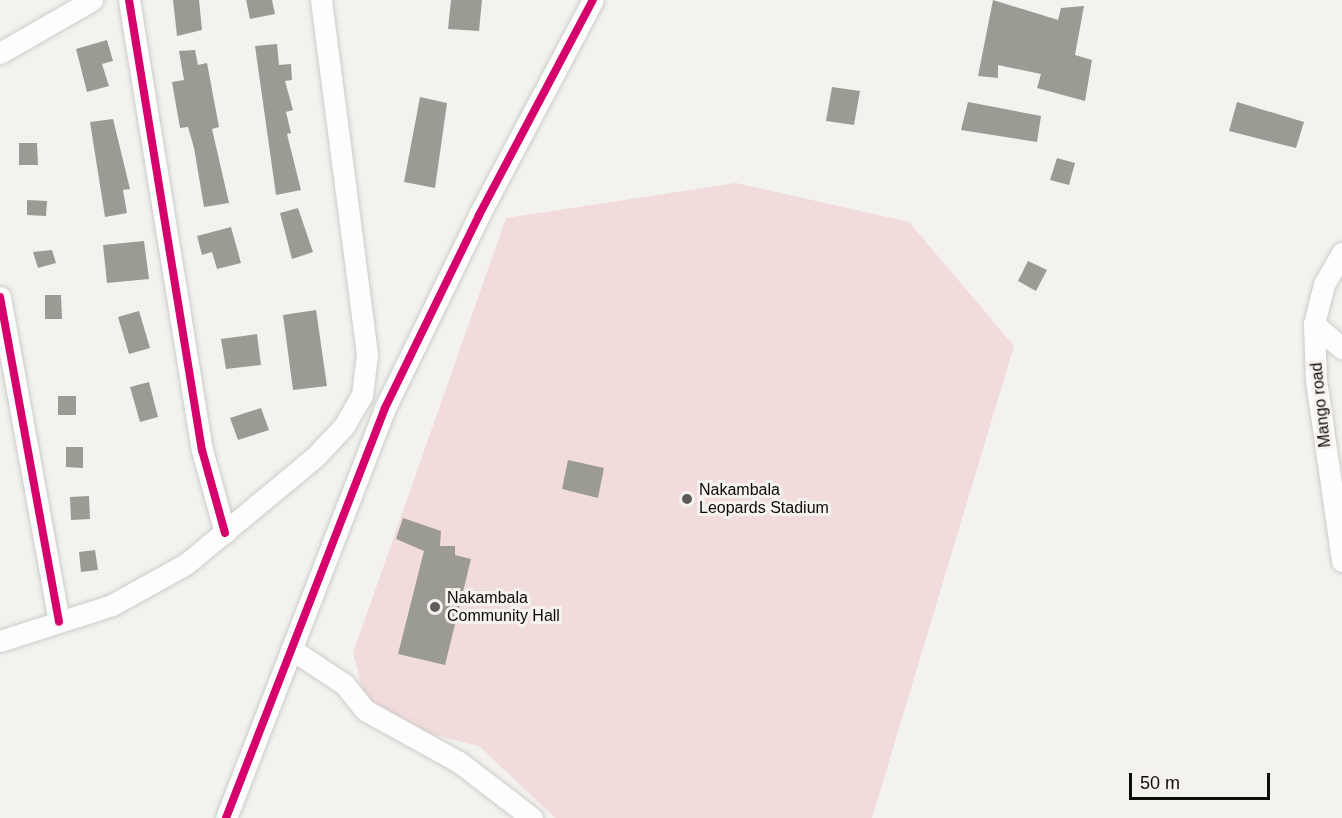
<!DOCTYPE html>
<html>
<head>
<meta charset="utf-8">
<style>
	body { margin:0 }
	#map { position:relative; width:1342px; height:818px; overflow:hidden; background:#f4f2ef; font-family:Arial,sans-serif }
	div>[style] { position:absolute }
	.green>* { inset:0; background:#f2dcdb }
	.building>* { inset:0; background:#9c9b93 }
	.roads { filter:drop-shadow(0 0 2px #cdccc9) drop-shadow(0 0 2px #cdccc9) }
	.minor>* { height:21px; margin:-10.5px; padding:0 10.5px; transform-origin:10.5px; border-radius:10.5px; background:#fdfdfd }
	.cycleway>* { height:8px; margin:-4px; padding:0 4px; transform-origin:4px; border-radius:4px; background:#d6006c }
	.dots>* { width:16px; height:16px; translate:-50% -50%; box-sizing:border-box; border:3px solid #f6f2ed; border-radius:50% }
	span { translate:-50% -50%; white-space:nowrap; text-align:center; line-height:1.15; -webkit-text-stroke:6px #f6f2ed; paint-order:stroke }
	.street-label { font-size:16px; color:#0c0b0a }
	.poi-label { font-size:16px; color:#0c0b0a }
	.left { translate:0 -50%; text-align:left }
	.scale { position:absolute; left:1129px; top:773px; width:141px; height:27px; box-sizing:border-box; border:3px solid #0c0b0a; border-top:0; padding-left:8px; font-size:18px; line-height:21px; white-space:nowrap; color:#0c0b0a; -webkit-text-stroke:4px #f6f2ed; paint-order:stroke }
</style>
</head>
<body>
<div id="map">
	<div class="green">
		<div style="clip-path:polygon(736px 183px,909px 222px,1014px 346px,872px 818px,555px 818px,479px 746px,425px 733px,365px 699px,353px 653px,506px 218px)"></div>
	</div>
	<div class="building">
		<div style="clip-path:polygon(173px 0,199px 0,202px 30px,177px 36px)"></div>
		<div style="clip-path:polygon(246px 0,272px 0,275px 14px,250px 19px)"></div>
		<div style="clip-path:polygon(451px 0,482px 0,479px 31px,448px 29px)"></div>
		<div style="clip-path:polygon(993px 0,1058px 20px,1061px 8px,1084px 6px,1075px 55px,1092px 60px,1085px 101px,1037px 88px,1041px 74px,998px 65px,998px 78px,978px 76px)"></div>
		<div style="clip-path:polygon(107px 40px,113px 61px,102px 64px,109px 86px,87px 92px,76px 49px)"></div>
		<div style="clip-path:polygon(277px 44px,279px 65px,291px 64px,292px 80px,285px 81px,293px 110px,286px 112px,291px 133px,287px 134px,301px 190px,276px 195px,255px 46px)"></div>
		<div style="clip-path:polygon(195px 50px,198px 65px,207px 63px,219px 127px,212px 129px,229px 203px,204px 207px,194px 148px,188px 127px,180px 128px,172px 82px,184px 80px,179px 51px)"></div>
		<div style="clip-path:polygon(832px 87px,860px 91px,854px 125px,826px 121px)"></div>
		<div style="clip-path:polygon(420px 97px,447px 103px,435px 188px,404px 182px)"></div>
		<div style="clip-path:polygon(968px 102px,1041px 116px,1037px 142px,961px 130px)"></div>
		<div style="clip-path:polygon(1237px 102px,1304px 122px,1296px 148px,1229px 131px)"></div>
		<div style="clip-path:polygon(113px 119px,130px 189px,123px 190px,127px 213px,105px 217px,90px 122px)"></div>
		<div style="clip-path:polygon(19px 143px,37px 143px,38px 165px,19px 165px)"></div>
		<div style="clip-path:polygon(1057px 158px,1075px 163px,1069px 185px,1050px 180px)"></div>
		<div style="clip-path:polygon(27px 200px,47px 201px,46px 216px,27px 215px)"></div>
		<div style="clip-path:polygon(298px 208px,313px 252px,292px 259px,280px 213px)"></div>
		<div style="clip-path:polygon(231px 227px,241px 263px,217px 269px,212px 252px,202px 255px,197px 236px)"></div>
		<div style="clip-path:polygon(144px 241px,149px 279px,107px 283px,103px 245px)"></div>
		<div style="clip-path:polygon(52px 250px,56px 263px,38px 268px,33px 252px)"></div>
		<div style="clip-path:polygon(1028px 261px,1047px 270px,1036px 291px,1018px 281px)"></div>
		<div style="clip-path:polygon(45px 295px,61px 295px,62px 319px,45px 319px)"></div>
		<div style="clip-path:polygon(316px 310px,327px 386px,293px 390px,283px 315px)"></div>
		<div style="clip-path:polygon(139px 311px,150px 348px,129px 354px,118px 317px)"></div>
		<div style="clip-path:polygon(257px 334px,261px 365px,226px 369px,221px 339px)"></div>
		<div style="clip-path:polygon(149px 382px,158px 417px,140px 422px,130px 387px)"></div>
		<div style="clip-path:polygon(58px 396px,76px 396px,76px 415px,58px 415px)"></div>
		<div style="clip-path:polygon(261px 408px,269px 430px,238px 440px,230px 418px)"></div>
		<div style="clip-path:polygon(66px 447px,83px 447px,83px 468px,66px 467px)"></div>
		<div style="clip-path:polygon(568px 460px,604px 468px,598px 498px,562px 489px)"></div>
		<div style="clip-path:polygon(89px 496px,90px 519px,71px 520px,70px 497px)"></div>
		<div style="clip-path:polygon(403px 518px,441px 531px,440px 546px,455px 546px,455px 555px,471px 559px,445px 665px,398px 654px,424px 551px,396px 539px)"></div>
		<div style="clip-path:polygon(95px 550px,98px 570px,81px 572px,79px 552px)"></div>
	</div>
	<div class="roads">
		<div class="minor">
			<div style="left:129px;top:0;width:456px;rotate:80.8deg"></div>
			<div style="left:202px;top:450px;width:86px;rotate:74.5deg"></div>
			<div style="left:0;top:53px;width:106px;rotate:-29.9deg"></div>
			<div style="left:1342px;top:253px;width:36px;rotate:120deg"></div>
			<div style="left:1324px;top:284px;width:41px;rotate:104deg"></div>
			<div style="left:1314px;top:324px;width:56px;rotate:88deg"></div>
			<div style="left:1316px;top:380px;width:183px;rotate:81.8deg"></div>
			<div style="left:0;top:297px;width:330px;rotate:79.7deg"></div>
			<div style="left:1314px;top:324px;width:37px;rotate:41deg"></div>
			<div style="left:0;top:641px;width:118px;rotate:-17.8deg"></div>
			<div style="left:112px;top:605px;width:85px;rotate:-29deg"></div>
			<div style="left:186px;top:564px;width:168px;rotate:-39.7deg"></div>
			<div style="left:315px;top:457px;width:42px;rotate:-46.9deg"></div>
			<div style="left:344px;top:426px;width:36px;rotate:-60deg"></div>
			<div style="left:362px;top:395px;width:41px;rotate:-83deg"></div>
			<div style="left:367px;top:354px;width:357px;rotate:-97.4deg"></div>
			<div style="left:291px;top:649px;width:64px;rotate:33.4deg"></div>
			<div style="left:344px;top:684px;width:33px;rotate:51deg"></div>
			<div style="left:365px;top:710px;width:107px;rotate:29deg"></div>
			<div style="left:459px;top:762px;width:92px;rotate:37.5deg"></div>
			<div style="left:226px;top:818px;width:440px;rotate:-68.8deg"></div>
			<div style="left:385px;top:408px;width:215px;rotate:-64deg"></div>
			<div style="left:479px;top:215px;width:243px;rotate:-62.1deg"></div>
		</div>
	</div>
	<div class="cycleway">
		<div style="left:129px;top:0;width:456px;rotate:80.8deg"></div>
		<div style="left:202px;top:450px;width:86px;rotate:74.5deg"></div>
		<div style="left:0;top:297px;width:330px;rotate:79.7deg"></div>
		<div style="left:226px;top:818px;width:440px;rotate:-68.8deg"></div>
		<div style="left:385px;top:408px;width:215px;rotate:-64deg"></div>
		<div style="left:479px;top:215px;width:243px;rotate:-62.1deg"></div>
	</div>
	<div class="dots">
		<div style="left:687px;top:499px;background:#5d5c5a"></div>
		<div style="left:435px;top:607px;background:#5d5c5a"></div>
	</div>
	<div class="street-label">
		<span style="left:1321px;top:405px;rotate:-96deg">Mango road</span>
	</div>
	<div class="poi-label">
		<span class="left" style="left:699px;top:499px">Nakambala<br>Leopards Stadium</span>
		<span class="left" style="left:447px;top:607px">Nakambala<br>Community Hall</span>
	</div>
	<div class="scale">50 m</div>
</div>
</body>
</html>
